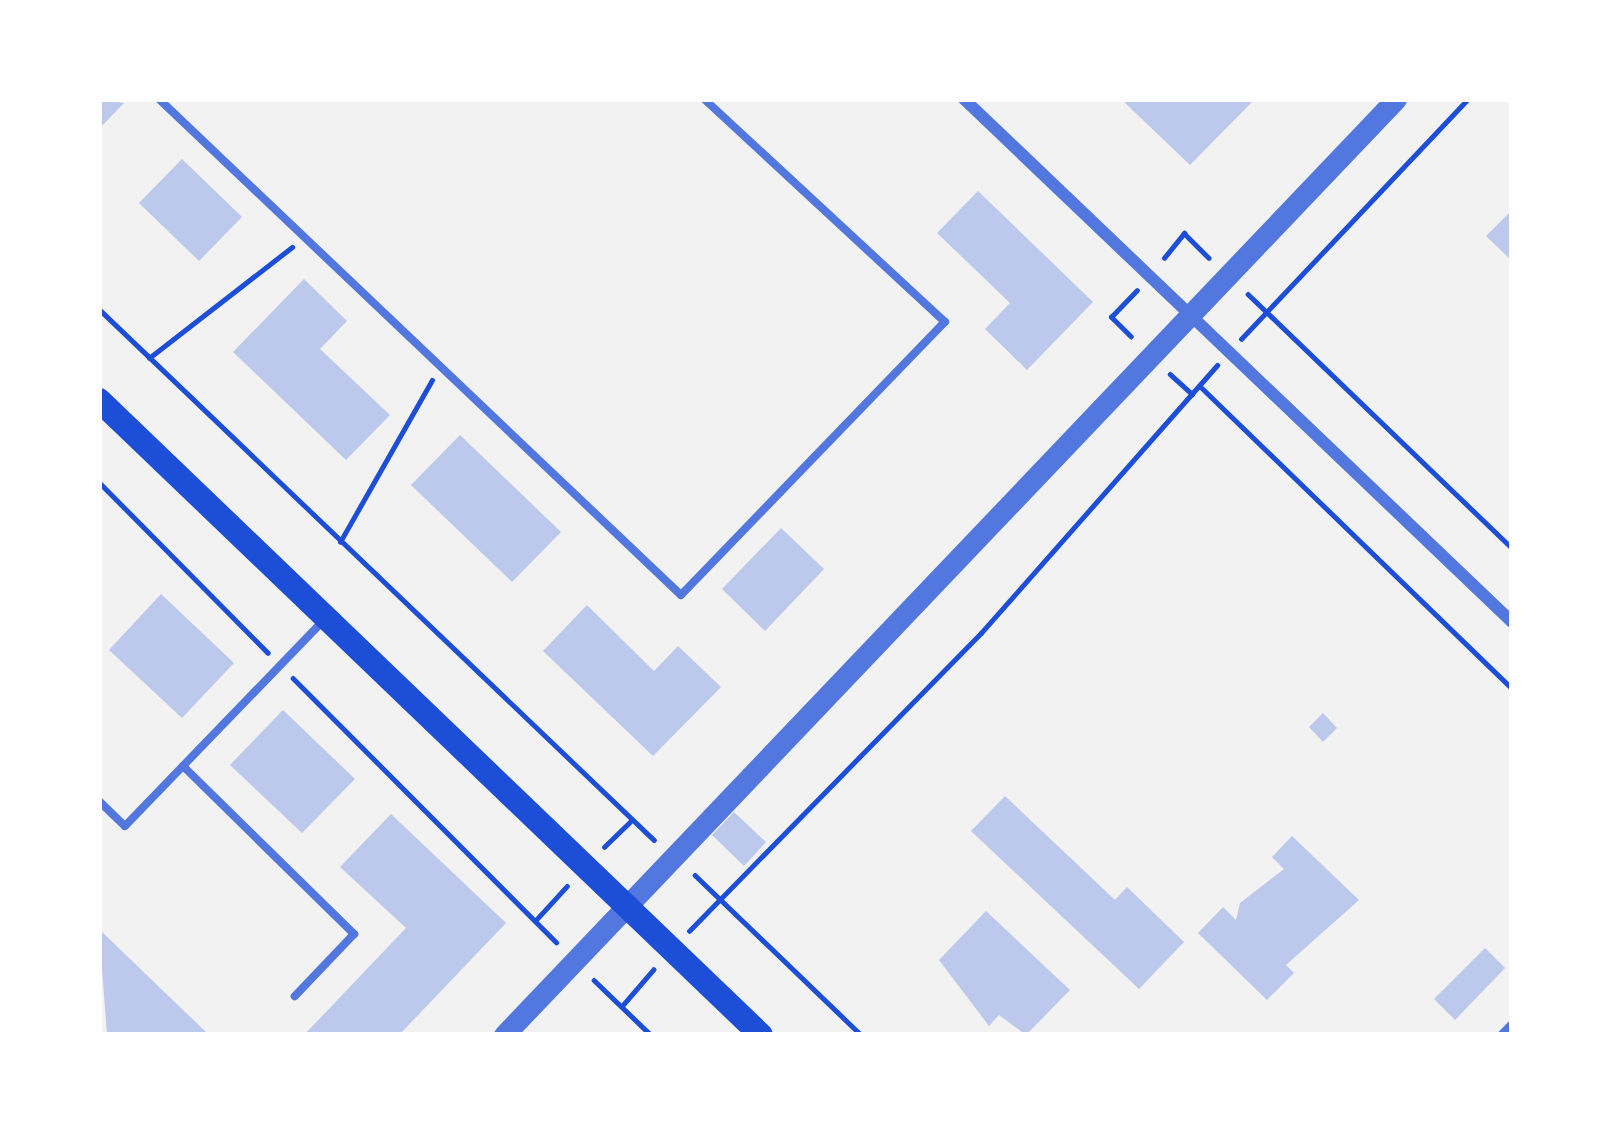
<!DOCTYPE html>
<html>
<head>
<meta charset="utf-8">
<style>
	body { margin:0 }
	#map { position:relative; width:1611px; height:1134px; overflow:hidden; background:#f2f2f2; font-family:"Roboto Condensed",sans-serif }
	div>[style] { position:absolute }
	.building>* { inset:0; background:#bdc9ec }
	.path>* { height:4.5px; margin:-2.25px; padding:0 2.25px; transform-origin:2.25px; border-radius:2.25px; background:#1d4ed8 }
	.service>* { height:8px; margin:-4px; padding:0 4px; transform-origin:4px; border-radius:4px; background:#5277de }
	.minor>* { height:12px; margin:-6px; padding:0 6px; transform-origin:6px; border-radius:6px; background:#5277de }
	.tertiary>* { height:21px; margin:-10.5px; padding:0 10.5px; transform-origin:10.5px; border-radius:10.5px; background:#5277de }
	.primary>* { height:24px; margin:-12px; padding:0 12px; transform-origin:12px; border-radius:12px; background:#1d4ed8 }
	span { translate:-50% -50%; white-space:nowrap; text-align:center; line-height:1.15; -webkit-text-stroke:10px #fff; paint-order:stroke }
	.frame { position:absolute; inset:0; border:102px solid #fff; pointer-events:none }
</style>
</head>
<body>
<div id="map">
	<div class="building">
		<div style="clip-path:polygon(99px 99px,124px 103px,99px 129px)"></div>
		<div style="clip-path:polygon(1121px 99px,1255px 99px,1190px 165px)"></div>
		<div style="clip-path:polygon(182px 159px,242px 217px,199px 261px,139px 203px)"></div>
		<div style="clip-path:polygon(978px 191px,1093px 302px,1027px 370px,985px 329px,1010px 303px,937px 233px)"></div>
		<div style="clip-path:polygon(1512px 210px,1512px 261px,1486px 236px)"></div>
		<div style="clip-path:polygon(304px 279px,347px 321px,320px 349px,390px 415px,346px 460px,233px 352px)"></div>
		<div style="clip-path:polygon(460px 435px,561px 532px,512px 582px,411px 485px)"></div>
		<div style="clip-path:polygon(781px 528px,824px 569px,765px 631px,722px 589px)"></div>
		<div style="clip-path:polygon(161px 594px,234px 663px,182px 718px,109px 650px)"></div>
		<div style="clip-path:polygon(587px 605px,654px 671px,678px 646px,721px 687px,653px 756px,543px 651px)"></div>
		<div style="clip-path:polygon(283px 710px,355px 779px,302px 833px,230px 765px)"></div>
		<div style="clip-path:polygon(1323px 713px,1337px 728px,1323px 742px,1309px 727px)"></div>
		<div style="clip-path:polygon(1005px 796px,1115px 900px,1127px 887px,1184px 942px,1139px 989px,971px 831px)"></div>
		<div style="clip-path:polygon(734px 812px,766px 842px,744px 866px,712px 835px)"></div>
		<div style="clip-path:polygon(391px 814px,506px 923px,399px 1035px,304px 1035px,406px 928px,340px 867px)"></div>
		<div style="clip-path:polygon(1292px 836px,1359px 900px,1286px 965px,1294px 973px,1267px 1000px,1198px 933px,1223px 907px,1236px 920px,1240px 903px,1284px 869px,1272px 857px)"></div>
		<div style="clip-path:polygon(986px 911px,1070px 990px,1026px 1035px,999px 1015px,989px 1026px,939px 960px)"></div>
		<div style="clip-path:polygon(99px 929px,209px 1035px,107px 1035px)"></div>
		<div style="clip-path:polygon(1485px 948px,1505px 968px,1455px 1020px,1434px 999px)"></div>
	</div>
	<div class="path">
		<div style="left:1164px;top:258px;width:32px;rotate:-51deg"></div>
		<div style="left:1184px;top:233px;width:35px;rotate:45deg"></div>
		<div style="left:1248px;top:294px;width:366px;rotate:43.9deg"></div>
		<div style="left:99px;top:309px;width:768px;rotate:43.73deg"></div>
		<div style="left:1131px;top:337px;width:28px;rotate:-135deg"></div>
		<div style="left:1111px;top:317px;width:37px;rotate:-46deg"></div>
		<div style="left:1241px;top:339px;width:330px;rotate:-46.6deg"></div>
		<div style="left:149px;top:358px;width:181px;rotate:-37.8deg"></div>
		<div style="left:1170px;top:374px;width:30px;rotate:42deg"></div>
		<div style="left:1201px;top:387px;width:433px;rotate:44.1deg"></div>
		<div style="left:99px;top:482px;width:240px;rotate:45.3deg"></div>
		<div style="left:340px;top:542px;width:186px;rotate:-60.4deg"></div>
		<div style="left:293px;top:678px;width:373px;rotate:45.1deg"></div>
		<div style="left:604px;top:847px;width:36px;rotate:-44deg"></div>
		<div style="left:695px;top:875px;width:231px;rotate:43.9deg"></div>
		<div style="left:535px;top:921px;width:47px;rotate:-47.6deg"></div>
		<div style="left:689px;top:931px;width:417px;rotate:-45.6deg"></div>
		<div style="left:981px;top:633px;width:357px;rotate:-48.6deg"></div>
		<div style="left:594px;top:980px;width:79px;rotate:44deg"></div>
		<div style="left:622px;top:1006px;width:48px;rotate:-49.3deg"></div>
	</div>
	<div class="service">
		<div style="left:159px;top:99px;width:720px;rotate:43.54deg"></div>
		<div style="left:681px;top:595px;width:380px;rotate:-46deg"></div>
		<div style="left:945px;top:322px;width:328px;rotate:-137.2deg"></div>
		<div style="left:183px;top:766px;width:240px;rotate:44.5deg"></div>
		<div style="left:354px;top:934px;width:86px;rotate:133.6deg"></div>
		<div style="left:99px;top:801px;width:36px;rotate:44deg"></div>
		<div style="left:125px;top:826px;width:282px;rotate:-46deg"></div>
		<div style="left:1501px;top:1035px;width:16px;rotate:-45deg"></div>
	</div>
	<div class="minor">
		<div style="left:964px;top:99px;width:758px;rotate:43.66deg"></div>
	</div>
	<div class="tertiary">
		<div style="left:504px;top:1035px;width:1293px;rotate:-46.38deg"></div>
	</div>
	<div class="primary">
		<div style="left:99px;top:400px;width:917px;rotate:43.81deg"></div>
	</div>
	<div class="frame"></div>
</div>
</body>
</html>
